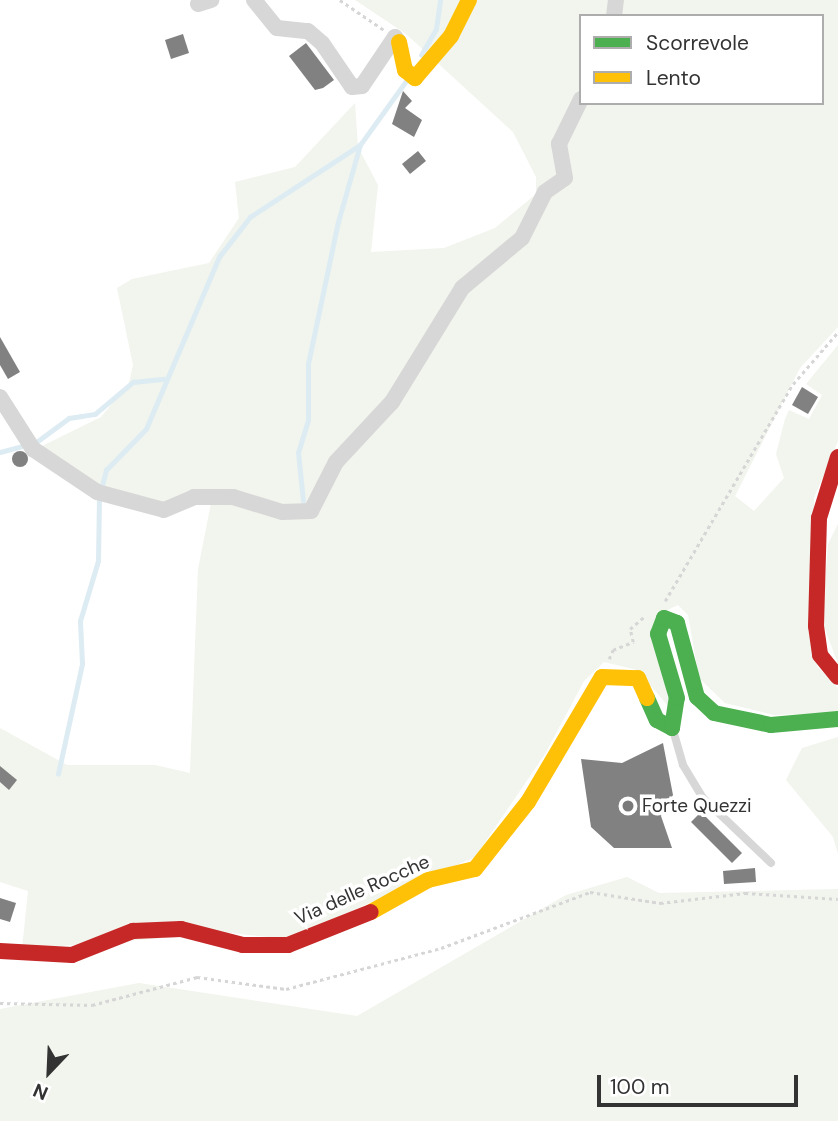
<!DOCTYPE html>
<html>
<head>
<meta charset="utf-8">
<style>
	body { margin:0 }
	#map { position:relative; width:838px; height:1121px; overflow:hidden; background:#fff; font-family:"DM Sans",sans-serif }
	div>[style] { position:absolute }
	.green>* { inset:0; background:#f1f5ed }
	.stream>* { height:4.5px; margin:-2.25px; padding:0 2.25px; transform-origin:2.25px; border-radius:2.25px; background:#ddebf3 }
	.building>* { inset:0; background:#818181 }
	.round { border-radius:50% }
	.path>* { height:2.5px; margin-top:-1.25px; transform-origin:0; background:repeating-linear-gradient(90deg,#d6d6d6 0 3.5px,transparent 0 7px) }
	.lane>* { height:8px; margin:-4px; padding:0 4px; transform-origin:4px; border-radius:4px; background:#d7d7d7 }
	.street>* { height:16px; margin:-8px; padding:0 8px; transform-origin:8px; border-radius:8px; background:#d7d7d7 }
	.fast>* { height:16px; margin:-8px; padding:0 8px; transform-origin:8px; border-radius:8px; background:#4caf50 }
	.slow>* { height:16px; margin:-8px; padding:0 8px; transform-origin:8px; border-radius:8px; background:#ffc107 }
	.jam>* { height:16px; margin:-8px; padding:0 8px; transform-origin:8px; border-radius:8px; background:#c62828 }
	.dots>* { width:19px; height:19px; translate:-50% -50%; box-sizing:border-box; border:4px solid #fff; border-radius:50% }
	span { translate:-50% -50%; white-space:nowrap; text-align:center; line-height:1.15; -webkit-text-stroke:7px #fff; paint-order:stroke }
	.poi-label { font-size:19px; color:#333 }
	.left { translate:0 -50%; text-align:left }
	.street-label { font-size:19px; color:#333 }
	.legend { position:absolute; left:579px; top:14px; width:245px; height:91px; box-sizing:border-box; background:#fff; border:2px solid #adadad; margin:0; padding:9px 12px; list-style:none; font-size:21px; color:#333 }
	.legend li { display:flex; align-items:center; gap:14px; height:35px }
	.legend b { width:35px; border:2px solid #adadad }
	.north { position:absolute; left:14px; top:1037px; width:70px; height:70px; -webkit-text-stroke:5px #fff; paint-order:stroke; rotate:203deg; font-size:19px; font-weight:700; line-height:28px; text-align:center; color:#333 }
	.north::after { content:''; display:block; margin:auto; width:24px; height:32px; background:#333; clip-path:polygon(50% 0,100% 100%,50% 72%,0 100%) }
	.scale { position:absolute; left:597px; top:1075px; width:201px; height:32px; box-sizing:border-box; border:4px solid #333; border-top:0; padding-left:9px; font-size:21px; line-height:24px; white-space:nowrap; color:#333; -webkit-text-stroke:5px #fff; paint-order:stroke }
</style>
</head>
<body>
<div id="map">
	<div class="green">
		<div style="clip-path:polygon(evenodd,355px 0,838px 0,838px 327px,800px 368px,735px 496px,754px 511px,784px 478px,776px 454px,785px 419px,789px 410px,809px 419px,822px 395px,806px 384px,838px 345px,838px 441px,814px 498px,817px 666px,838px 688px,838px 713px,774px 715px,725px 703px,699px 678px,688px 615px,678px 605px,657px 615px,669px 707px,637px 670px,604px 662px,584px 681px,545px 754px,475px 857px,287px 939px,230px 933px,22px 949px,28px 891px,0 882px,0 728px,67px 765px,155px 765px,190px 773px,198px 569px,213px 493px,165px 503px,105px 490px,40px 447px,101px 417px,129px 383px,133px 365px,117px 288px,132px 279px,209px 263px,239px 218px,235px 182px,295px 167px,355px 103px,358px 147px,378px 185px,371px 252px,444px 248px,495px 228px,536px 194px,536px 177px,513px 132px,406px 34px,355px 0,581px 16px,822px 16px,822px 103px,581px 103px,581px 16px)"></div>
		<div style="clip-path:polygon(838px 524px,838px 664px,822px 621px,828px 544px)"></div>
		<div style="clip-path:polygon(838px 737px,838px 854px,833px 837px,786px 780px,802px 748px)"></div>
		<div style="clip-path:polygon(627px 877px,659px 893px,838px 889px,838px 1121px,0 1121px,0 1009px,139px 983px,357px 1016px,566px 895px)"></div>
	</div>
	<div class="stream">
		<div style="left:421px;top:55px;width:30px;rotate:-60deg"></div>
		<div style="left:436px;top:29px;width:29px;rotate:-82deg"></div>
		<div style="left:35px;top:443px;width:42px;rotate:-36.3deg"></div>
		<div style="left:69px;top:418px;width:26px;rotate:-9deg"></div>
		<div style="left:95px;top:414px;width:50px;rotate:-40.1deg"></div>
		<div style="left:133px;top:382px;width:31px;rotate:-6deg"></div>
		<div style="left:0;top:452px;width:27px;rotate:-15deg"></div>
		<div style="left:101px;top:489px;width:20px;rotate:-75deg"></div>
		<div style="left:106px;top:470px;width:57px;rotate:-45.7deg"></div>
		<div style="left:146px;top:429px;width:187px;rotate:-67deg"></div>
		<div style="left:219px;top:257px;width:51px;rotate:-52.2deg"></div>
		<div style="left:250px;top:217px;width:131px;rotate:-33.2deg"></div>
		<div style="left:303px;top:501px;width:48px;rotate:-95.9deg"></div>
		<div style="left:298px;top:453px;width:34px;rotate:-73deg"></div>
		<div style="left:308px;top:420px;width:56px;rotate:-90deg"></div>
		<div style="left:308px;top:364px;width:145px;rotate:-78.1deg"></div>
		<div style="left:338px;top:222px;width:80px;rotate:-74.1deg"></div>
		<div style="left:360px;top:145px;width:79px;rotate:-54.3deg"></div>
		<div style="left:58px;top:774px;width:113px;rotate:-77.7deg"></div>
		<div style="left:82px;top:664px;width:43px;rotate:-92.7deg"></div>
		<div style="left:80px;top:621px;width:63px;rotate:-73.3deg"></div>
		<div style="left:98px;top:561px;width:64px;rotate:-89.1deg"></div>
	</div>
	<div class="building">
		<div style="clip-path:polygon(183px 34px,189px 53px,171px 59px,165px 40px)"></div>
		<div style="clip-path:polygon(306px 43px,334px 80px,323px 88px,315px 90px,289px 56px)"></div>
		<div style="clip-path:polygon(403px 91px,412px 101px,405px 108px,422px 120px,414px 137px,392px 124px)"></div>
		<div style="clip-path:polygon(418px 151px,426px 161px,410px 174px,402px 164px)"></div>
		<div style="clip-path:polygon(0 337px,20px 372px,8px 379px,0 365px)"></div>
		<div style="clip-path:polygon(802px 387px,818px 397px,808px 414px,792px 405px)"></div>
		<div class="round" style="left:12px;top:451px;width:16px;height:16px"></div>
		<div style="clip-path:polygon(663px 743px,673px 795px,661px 816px,672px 848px,614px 848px,591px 827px,581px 759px,622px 763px)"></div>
		<div style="clip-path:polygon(0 766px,17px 780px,9px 790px,0 782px)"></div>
		<div style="clip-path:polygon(701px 812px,742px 853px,732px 863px,691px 822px)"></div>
		<div style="clip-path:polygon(755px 868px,756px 882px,724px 884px,723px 871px)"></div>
		<div style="clip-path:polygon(0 898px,16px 903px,10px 922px,0 919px)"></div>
	</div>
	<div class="path">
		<div style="left:340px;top:0;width:53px;rotate:34.3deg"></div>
		<div style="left:665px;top:601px;width:252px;rotate:-59.5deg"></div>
		<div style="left:793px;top:384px;width:69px;rotate:-49.1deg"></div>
		<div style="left:609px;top:659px;width:10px;rotate:-66deg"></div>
		<div style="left:613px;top:650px;width:22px;rotate:-22deg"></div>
		<div style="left:633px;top:642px;width:13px;rotate:-103deg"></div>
		<div style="left:630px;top:629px;width:21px;rotate:-41deg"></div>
		<div style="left:0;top:1003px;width:92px;rotate:1.2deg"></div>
		<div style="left:92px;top:1005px;width:109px;rotate:-14.9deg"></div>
		<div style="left:197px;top:977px;width:90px;rotate:7.7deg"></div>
		<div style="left:286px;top:989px;width:160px;rotate:-14.8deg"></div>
		<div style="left:441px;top:948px;width:159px;rotate:-20.6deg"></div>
		<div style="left:590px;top:892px;width:71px;rotate:8.9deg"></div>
		<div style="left:660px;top:903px;width:86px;rotate:-6.7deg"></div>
		<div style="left:745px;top:893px;width:93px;rotate:3.7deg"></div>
	</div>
	<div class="lane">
		<div style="left:673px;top:730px;width:36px;rotate:74deg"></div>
		<div style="left:683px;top:765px;width:39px;rotate:59deg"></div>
		<div style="left:703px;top:798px;width:94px;rotate:43.7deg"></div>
	</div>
	<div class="street">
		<div style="left:254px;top:0;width:36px;rotate:51deg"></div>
		<div style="left:277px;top:28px;width:31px;rotate:6deg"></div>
		<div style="left:308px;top:31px;width:18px;rotate:41deg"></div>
		<div style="left:322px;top:43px;width:53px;rotate:55.7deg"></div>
		<div style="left:352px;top:87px;width:10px;rotate:-6deg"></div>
		<div style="left:362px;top:86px;width:59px;rotate:-56deg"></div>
		<div style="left:395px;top:37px;width:6px;rotate:51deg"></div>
		<div style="left:198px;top:4px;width:14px;rotate:-17deg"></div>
		<div style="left:614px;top:16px;width:16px;rotate:-83deg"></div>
		<div style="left:0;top:397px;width:62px;rotate:57.6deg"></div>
		<div style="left:33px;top:449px;width:77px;rotate:33.9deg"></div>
		<div style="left:97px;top:492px;width:69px;rotate:15deg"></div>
		<div style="left:164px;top:510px;width:33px;rotate:-23deg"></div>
		<div style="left:194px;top:497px;width:39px"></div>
		<div style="left:233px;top:497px;width:51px;rotate:17deg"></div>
		<div style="left:282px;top:512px;width:29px;rotate:-2deg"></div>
		<div style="left:311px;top:511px;width:55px;rotate:-63deg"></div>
		<div style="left:336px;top:462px;width:82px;rotate:-47deg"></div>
		<div style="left:392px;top:402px;width:134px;rotate:-58.4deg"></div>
		<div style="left:462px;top:288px;width:78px;rotate:-39.8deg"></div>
		<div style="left:522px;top:238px;width:51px;rotate:-63.4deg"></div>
		<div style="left:545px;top:192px;width:24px;rotate:-35deg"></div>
		<div style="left:565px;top:178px;width:35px;rotate:-100deg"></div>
		<div style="left:559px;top:144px;width:50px;rotate:-63.9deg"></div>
	</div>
	<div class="fast">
		<div style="left:647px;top:698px;width:24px;rotate:66deg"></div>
		<div style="left:657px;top:720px;width:17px;rotate:28deg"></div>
		<div style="left:672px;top:728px;width:30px;rotate:-81deg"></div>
		<div style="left:677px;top:698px;width:67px;rotate:-106.5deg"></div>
		<div style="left:658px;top:634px;width:17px;rotate:-69deg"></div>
		<div style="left:664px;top:618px;width:14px;rotate:21deg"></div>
		<div style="left:677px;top:623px;width:77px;rotate:74.9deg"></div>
		<div style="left:697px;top:697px;width:23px;rotate:43deg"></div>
		<div style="left:714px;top:713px;width:58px;rotate:11.9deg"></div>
		<div style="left:771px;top:725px;width:67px;rotate:-5.1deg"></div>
	</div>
	<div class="slow">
		<div style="left:399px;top:42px;width:29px;rotate:78deg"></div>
		<div style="left:405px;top:70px;width:13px;rotate:39deg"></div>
		<div style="left:415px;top:78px;width:55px;rotate:-49.4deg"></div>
		<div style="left:451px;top:36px;width:40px;rotate:-63.4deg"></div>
		<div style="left:371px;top:912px;width:65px;rotate:-29.3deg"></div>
		<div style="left:428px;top:880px;width:48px;rotate:-13.2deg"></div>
		<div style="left:475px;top:869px;width:85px;rotate:-51.7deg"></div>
		<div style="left:528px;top:802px;width:145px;rotate:-59.4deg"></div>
		<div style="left:602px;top:677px;width:36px;rotate:2deg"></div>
		<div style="left:638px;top:678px;width:22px;rotate:66deg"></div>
	</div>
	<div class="jam">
		<div style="left:838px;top:457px;width:64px;rotate:107.3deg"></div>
		<div style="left:819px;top:518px;width:108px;rotate:91.6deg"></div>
		<div style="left:816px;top:626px;width:29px;rotate:82deg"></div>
		<div style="left:820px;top:655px;width:28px;rotate:51deg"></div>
		<div style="left:0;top:951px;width:72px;rotate:3.2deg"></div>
		<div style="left:72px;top:955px;width:66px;rotate:-21.5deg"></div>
		<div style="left:133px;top:931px;width:48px;rotate:-2.4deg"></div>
		<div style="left:181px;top:929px;width:64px;rotate:14.5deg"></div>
		<div style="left:243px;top:945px;width:45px"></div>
		<div style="left:288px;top:945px;width:89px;rotate:-21.7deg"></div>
	</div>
	<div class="dots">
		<div style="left:628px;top:806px;background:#7a7a7a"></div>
	</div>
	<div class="poi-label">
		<span class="left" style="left:642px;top:806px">Forte Quezzi</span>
	</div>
	<div class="street-label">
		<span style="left:362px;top:890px;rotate:-24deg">Via delle Rocche</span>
	</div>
	<ul class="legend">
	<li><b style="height:9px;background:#4caf50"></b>Scorrevole</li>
	<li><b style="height:9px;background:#ffc107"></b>Lento</li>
	</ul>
	<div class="north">N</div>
	<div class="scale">100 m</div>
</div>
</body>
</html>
